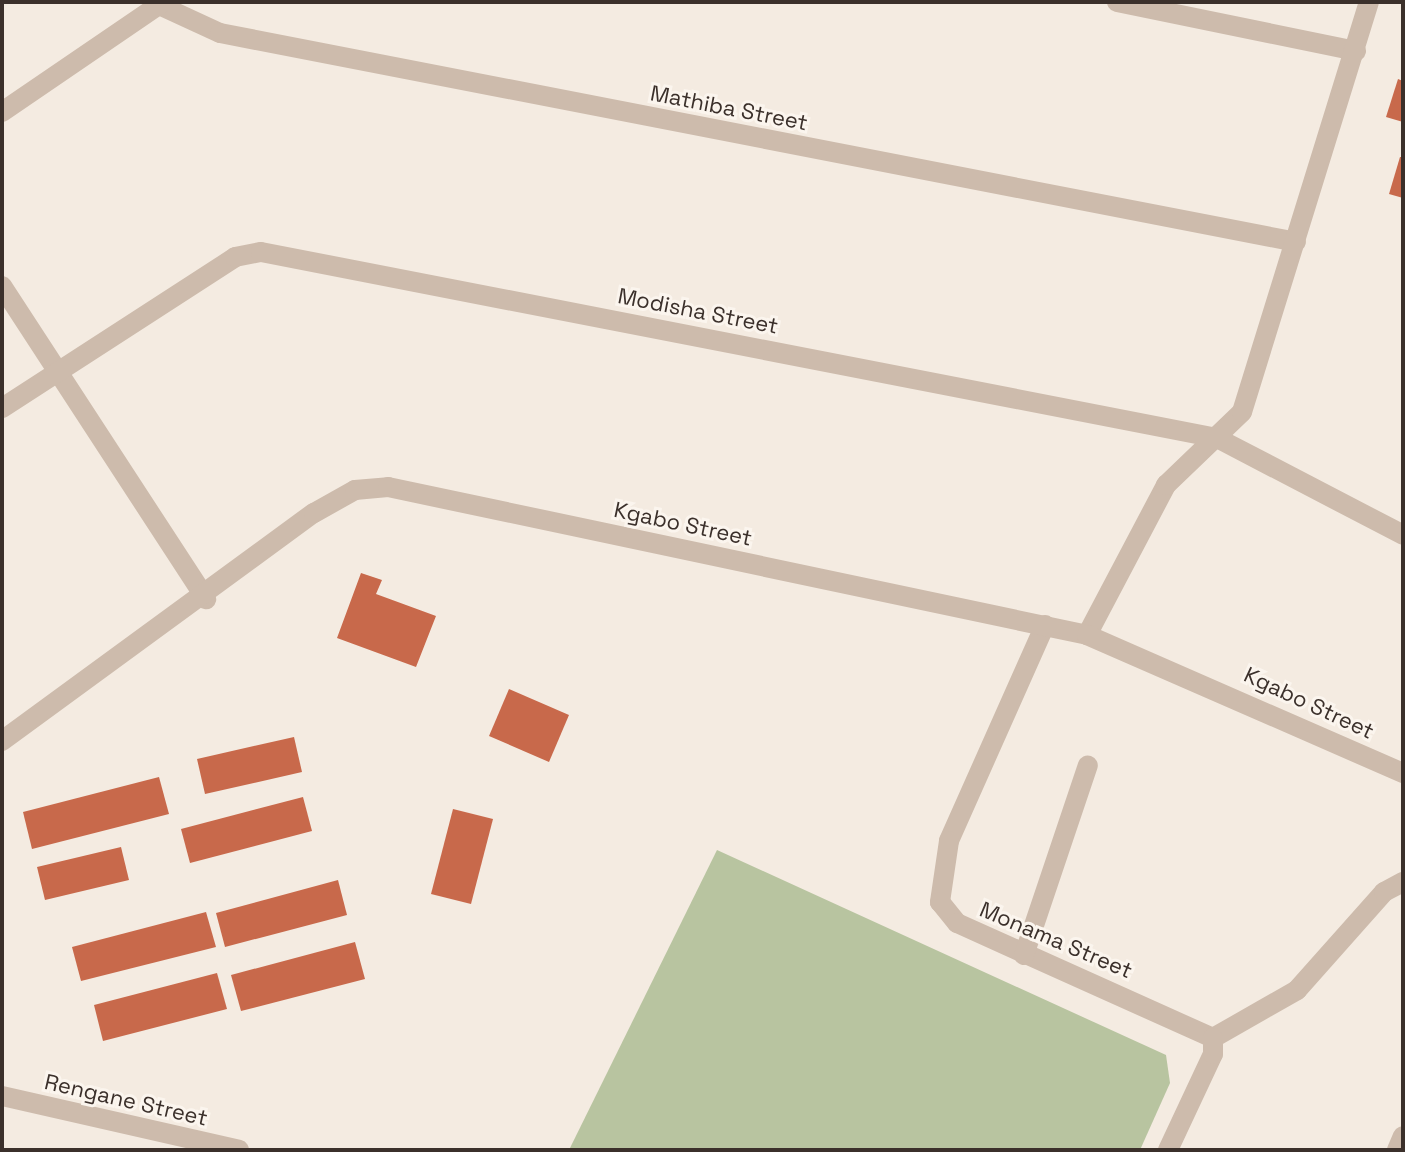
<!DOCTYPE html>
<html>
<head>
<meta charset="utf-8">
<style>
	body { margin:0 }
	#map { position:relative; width:1405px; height:1152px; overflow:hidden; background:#f4ebe1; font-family:"Space Grotesk",sans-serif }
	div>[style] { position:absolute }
	.green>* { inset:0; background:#b8c4a0 }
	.building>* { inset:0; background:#c8694b }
	.street>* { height:20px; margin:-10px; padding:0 10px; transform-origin:10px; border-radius:10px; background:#cdbbac }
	span { translate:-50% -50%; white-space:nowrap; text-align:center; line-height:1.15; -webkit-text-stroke:6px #fbf5ee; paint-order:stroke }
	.street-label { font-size:22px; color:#3b302b }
	.frame { position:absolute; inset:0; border:4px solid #3b302b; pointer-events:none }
</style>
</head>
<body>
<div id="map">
	<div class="green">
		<div style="clip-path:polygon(717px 850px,1166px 1055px,1170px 1083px,1140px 1150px,569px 1150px)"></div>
	</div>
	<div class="building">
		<div style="clip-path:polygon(1398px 79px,1403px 81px,1403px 122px,1386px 117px)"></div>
		<div style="clip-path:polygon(1400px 157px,1403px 157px,1403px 198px,1389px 194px)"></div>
		<div style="clip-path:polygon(361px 573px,382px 580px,376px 594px,436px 616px,416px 667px,337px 638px)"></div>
		<div style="clip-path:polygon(509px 689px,569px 715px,549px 762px,489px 736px)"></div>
		<div style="clip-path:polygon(294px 737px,302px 772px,205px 794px,197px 759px)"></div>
		<div style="clip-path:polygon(159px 777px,169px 814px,32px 849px,23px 812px)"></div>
		<div style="clip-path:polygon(303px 797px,312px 831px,190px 863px,181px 829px)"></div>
		<div style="clip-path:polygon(453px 809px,493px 819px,471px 904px,431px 894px)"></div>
		<div style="clip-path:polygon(121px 847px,129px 880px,45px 900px,37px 867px)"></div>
		<div style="clip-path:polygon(338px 880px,347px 915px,225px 947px,216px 913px)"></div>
		<div style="clip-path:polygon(206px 912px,216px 947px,81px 981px,72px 947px)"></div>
		<div style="clip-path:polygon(355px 942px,365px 979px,241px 1011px,231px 975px)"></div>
		<div style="clip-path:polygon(217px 973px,227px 1009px,103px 1041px,94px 1005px)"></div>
	</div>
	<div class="street">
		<div style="left:1117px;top:2px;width:244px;rotate:11.6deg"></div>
		<div style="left:159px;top:5px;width:67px;rotate:24.7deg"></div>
		<div style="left:220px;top:33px;width:1096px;rotate:10.99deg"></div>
		<div style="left:2px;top:112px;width:195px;rotate:-34.3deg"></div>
		<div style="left:2px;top:286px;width:374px;rotate:56.9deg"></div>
		<div style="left:2px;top:408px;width:278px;rotate:-32.9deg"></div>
		<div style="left:235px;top:257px;width:26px;rotate:-11deg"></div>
		<div style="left:261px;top:252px;width:974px;rotate:11.01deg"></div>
		<div style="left:1217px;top:438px;width:210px;rotate:27.5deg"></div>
		<div style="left:1045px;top:625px;width:236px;rotate:114deg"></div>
		<div style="left:949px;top:841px;width:62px;rotate:98.4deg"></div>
		<div style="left:940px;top:902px;width:27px;rotate:51deg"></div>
		<div style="left:957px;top:923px;width:281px;rotate:24.2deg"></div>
		<div style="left:1087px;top:635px;width:170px;rotate:-62.2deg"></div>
		<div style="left:1166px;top:485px;width:105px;rotate:-43.8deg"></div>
		<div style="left:1242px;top:412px;width:429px;rotate:-72.8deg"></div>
		<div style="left:2px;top:741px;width:386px;rotate:-36.2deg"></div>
		<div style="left:314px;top:513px;width:47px;rotate:-29.3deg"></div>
		<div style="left:355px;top:490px;width:33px;rotate:-5deg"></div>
		<div style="left:388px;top:487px;width:714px;rotate:11.95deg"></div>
		<div style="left:1087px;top:635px;width:345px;rotate:23.6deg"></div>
		<div style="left:1024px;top:955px;width:200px;rotate:-71.4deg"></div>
		<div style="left:1213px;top:1038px;width:97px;rotate:-29.7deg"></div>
		<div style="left:1297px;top:990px;width:131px;rotate:-48.4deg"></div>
		<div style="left:1384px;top:892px;width:21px;rotate:-28deg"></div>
		<div style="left:2px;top:1096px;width:243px;rotate:12.8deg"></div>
		<div style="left:1168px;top:1150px;width:106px;rotate:-64.9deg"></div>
		<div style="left:1213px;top:1054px;width:16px;rotate:-90deg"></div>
		<div style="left:1397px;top:1150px;width:15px;rotate:-67deg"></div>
	</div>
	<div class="street-label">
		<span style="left:729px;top:108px;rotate:11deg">Mathiba Street</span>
		<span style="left:698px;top:311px;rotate:11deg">Modisha Street</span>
		<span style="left:683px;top:524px;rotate:12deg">Kgabo Street</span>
		<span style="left:1309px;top:703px;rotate:25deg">Kgabo Street</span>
		<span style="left:1056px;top:940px;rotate:23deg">Monama Street</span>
		<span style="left:126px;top:1100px;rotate:13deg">Rengane Street</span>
	</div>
	<div class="frame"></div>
</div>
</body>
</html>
